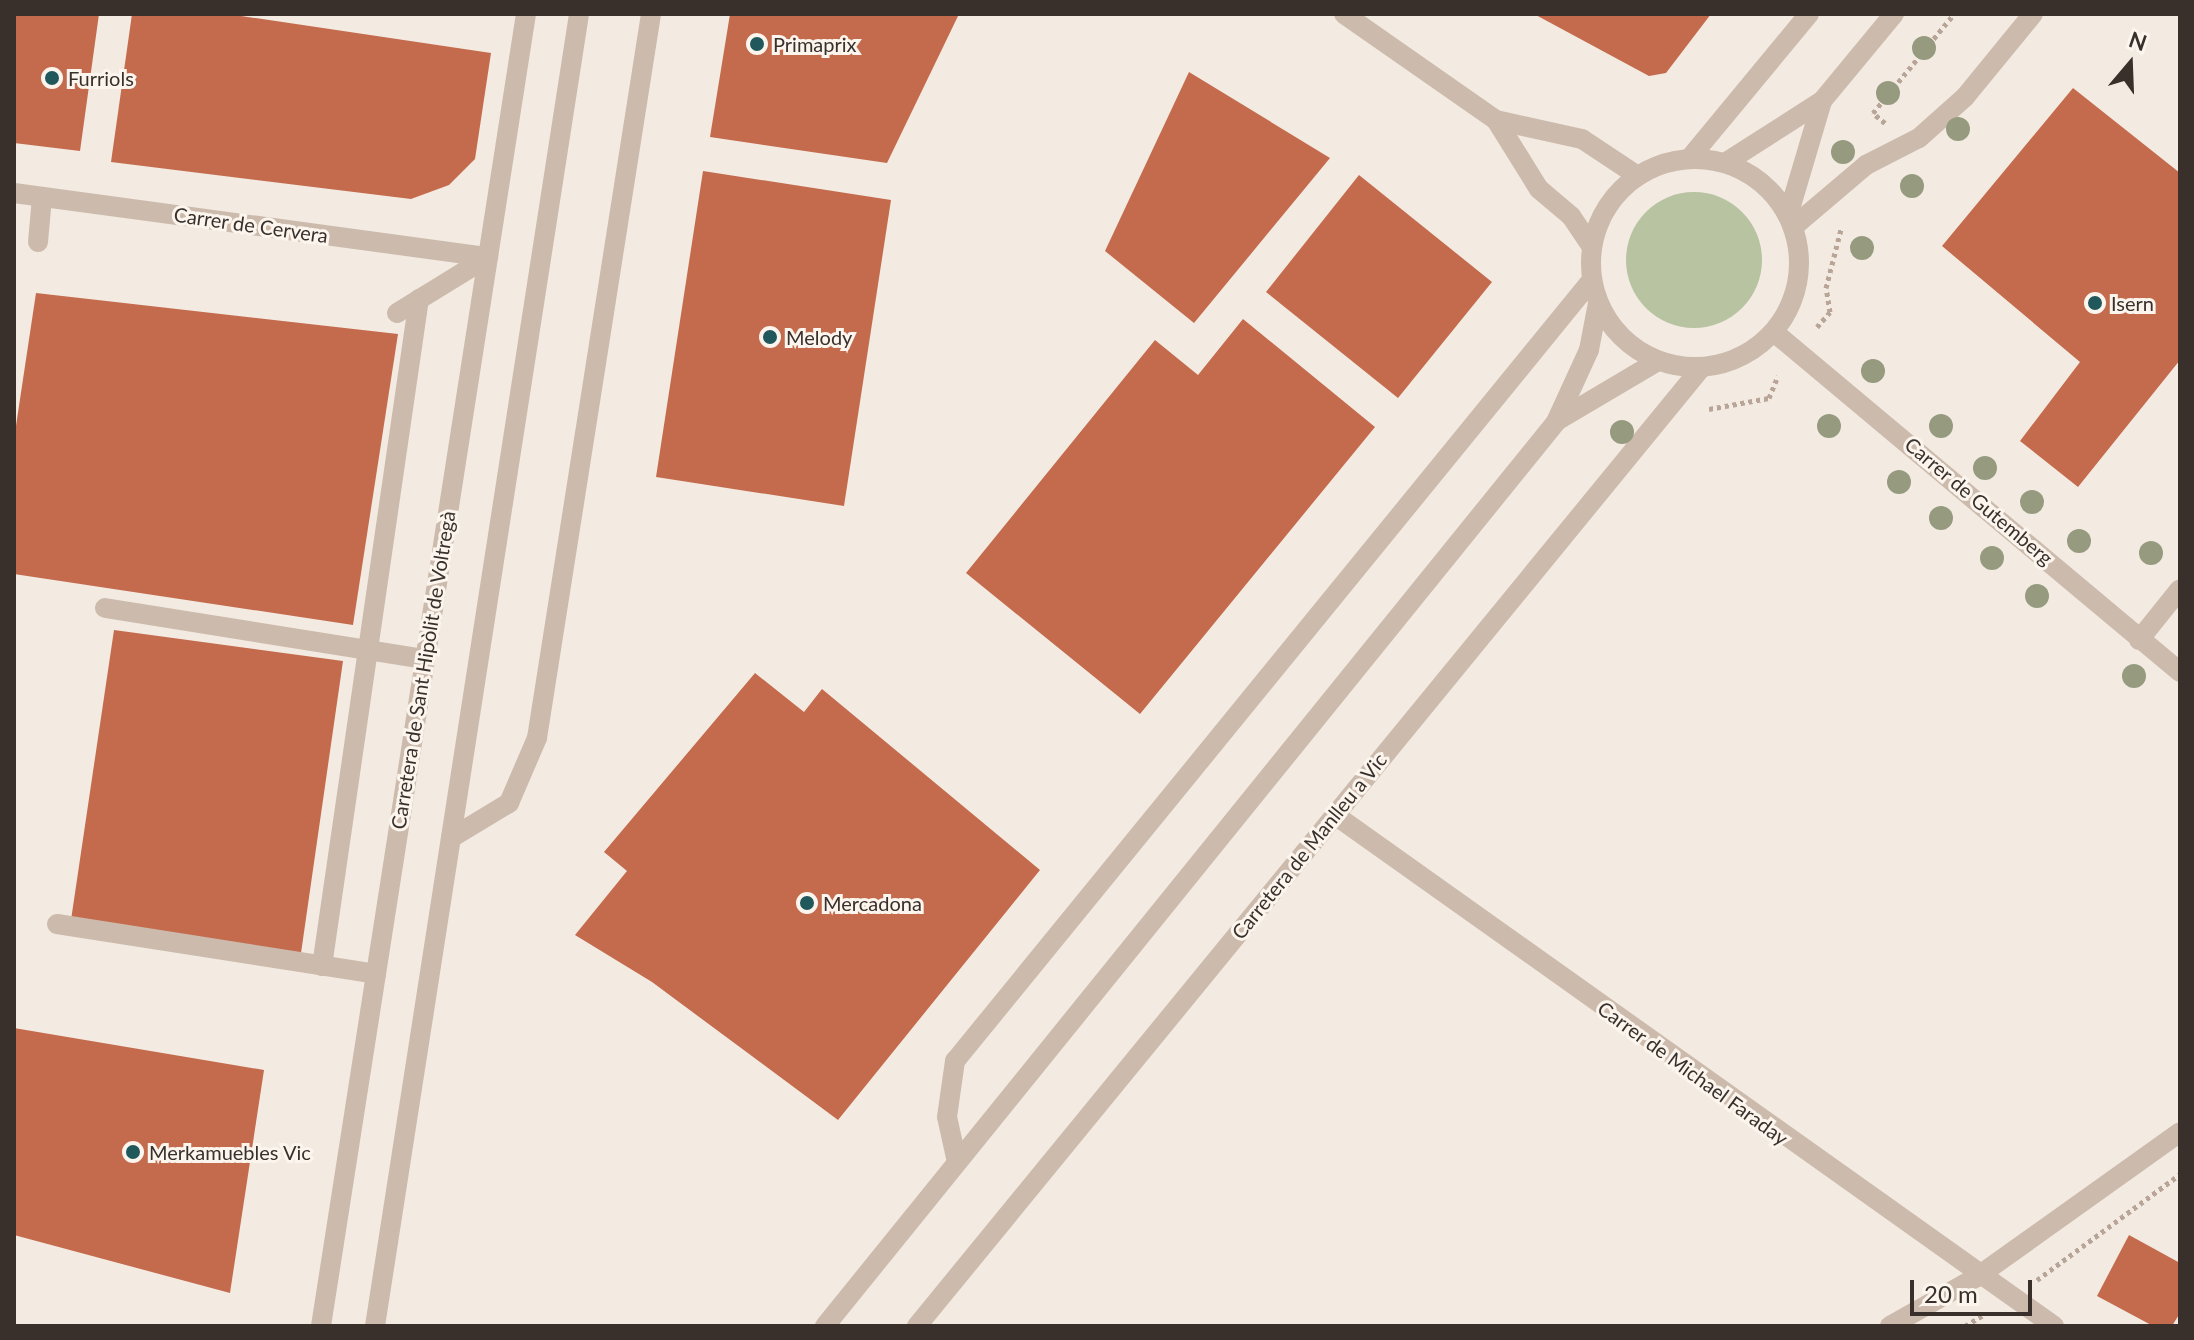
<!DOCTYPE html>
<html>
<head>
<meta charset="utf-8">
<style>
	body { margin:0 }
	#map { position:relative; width:2194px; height:1340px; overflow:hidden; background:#f3ebe1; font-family:Lato,sans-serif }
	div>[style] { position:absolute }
	.green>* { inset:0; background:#b7c3a1 }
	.round { border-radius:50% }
	.building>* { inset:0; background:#c46b4e }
	.path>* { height:5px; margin-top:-2.5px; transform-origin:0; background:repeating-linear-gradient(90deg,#b8a597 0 4px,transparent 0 8px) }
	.minor>* { height:20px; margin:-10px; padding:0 10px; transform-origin:10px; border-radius:10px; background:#ccbbad }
	.minor>.ring { margin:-10px; padding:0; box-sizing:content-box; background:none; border:20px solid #ccbbad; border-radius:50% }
	.trees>* { width:24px; height:24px; margin:-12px; border-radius:50%; background:#969b7f }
	.dots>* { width:22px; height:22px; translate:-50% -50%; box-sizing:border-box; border:4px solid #fbf5ee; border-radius:50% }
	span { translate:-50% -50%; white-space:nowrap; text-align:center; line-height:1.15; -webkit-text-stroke:6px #fbf5ee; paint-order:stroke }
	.poi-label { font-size:20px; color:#3a302b }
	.left { translate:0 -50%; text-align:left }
	.street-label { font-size:20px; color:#3a302b }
	.frame { position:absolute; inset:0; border:16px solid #3a302b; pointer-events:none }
	.north { position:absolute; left:2090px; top:24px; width:80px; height:80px; -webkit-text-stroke:6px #fbf5ee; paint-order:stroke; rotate:19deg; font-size:22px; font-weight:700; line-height:32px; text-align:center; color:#3a302b }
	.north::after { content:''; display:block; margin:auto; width:28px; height:36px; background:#3a302b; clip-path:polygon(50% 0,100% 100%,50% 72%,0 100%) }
	.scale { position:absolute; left:1910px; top:1280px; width:122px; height:36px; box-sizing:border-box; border:4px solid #3a302b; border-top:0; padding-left:10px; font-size:24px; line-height:28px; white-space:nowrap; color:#3a302b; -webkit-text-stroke:6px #fbf5ee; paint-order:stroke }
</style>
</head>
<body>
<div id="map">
	<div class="green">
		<div class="round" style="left:1626px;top:192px;width:136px;height:136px"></div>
	</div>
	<div class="building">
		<div style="clip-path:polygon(14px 14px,99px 14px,80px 151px,14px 143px)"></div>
		<div style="clip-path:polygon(132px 14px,228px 14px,491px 53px,475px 159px,449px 185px,411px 199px,111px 162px)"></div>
		<div style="clip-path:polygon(730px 14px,959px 14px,887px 163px,710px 137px)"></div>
		<div style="clip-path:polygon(1534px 14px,1711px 14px,1666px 73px,1649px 76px)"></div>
		<div style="clip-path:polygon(1189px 72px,1330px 158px,1194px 323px,1105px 251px)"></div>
		<div style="clip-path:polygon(2073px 88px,2180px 173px,2180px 360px,2078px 487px,2020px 441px,2080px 362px,1942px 246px)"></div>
		<div style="clip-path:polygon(703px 171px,891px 200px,844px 506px,656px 477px)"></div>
		<div style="clip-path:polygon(1359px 175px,1492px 282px,1398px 398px,1266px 292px)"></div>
		<div style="clip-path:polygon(36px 293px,398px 334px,353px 625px,14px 574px,14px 439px)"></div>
		<div style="clip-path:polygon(1243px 319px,1375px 427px,1140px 714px,966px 573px,1155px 340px,1198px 375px)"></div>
		<div style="clip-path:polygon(114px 630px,343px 661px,301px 953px,71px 920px)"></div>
		<div style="clip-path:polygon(755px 673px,804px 712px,822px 689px,1040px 870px,838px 1120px,652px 982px,575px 935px,627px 871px,604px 852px)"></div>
		<div style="clip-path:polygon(14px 1028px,264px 1070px,230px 1293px,14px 1235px)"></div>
		<div style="clip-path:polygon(2129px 1235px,2180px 1263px,2180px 1313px,2172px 1326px,2153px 1326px,2097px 1296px)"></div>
	</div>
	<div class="path">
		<div style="left:1885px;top:123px;width:16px;rotate:-140deg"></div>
		<div style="left:1873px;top:113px;width:128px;rotate:-50.7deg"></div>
		<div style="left:1817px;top:327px;width:20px;rotate:-49deg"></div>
		<div style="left:1830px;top:312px;width:24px;rotate:-99deg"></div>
		<div style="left:1826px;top:288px;width:61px;rotate:-75.7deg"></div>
		<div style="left:1709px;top:409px;width:61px;rotate:-10.4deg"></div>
		<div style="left:1769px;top:398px;width:24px;rotate:-68deg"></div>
		<div style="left:2037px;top:1280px;width:178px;rotate:-36.5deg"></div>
		<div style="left:1965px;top:1326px;width:23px;rotate:-31deg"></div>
	</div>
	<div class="minor">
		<div style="left:1344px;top:14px;width:185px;rotate:34.9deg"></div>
		<div style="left:1496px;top:120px;width:88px;rotate:12.5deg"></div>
		<div style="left:1582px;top:139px;width:67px;rotate:33.5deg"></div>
		<div style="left:1496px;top:120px;width:81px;rotate:58.1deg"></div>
		<div style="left:1539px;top:189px;width:42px;rotate:40.2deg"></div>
		<div style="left:1571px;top:216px;width:37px;rotate:56deg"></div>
		<div class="ring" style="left:1591px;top:159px;width:188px;height:188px"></div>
		<div style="left:1689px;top:159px;width:188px;rotate:-50.4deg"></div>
		<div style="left:1725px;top:163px;width:115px;rotate:-32.6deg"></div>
		<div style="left:1822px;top:101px;width:113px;rotate:-50.4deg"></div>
		<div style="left:14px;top:193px;width:478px;rotate:7.7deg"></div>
		<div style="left:1788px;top:216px;width:120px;rotate:-73.5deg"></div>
		<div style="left:1793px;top:227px;width:96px;rotate:-40.3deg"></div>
		<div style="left:1866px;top:165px;width:59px;rotate:-27deg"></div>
		<div style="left:1919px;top:138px;width:62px;rotate:-41.7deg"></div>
		<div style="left:1965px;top:97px;width:107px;rotate:-50.7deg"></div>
		<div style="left:38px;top:242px;width:45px;rotate:-84.9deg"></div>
		<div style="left:397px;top:313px;width:107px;rotate:-31.6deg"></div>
		<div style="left:1775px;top:333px;width:528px;rotate:39.93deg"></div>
		<div style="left:1560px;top:419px;width:114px;rotate:-30.6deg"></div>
		<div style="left:105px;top:608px;width:324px;rotate:9.1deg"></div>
		<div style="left:2139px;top:640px;width:65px;rotate:-51.2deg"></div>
		<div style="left:1335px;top:815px;width:882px;rotate:35.4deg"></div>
		<div style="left:451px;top:838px;width:68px;rotate:-31.1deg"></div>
		<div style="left:509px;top:803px;width:71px;rotate:-66.7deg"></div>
		<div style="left:537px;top:738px;width:733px;rotate:-81.05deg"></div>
		<div style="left:57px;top:924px;width:323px;rotate:8.9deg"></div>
		<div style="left:322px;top:966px;width:674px;rotate:-81.73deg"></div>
		<div style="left:957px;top:1162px;width:46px;rotate:-102.5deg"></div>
		<div style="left:947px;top:1117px;width:57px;rotate:-81.9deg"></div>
		<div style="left:955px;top:1061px;width:1006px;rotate:-50.81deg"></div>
		<div style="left:321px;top:1326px;width:1328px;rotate:-81.12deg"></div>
		<div style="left:375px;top:1326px;width:1328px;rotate:-81.16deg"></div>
		<div style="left:825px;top:1326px;width:1163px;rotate:-51.04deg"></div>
		<div style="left:1556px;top:422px;width:79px;rotate:-65.4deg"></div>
		<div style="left:1589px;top:350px;width:48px;rotate:-79.2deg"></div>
		<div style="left:917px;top:1326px;width:1239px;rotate:-50.7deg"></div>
		<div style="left:1890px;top:1326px;width:100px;rotate:-29.4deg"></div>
		<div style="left:1977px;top:1277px;width:249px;rotate:-35.5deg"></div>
	</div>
	<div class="trees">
		<div style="left:1924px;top:48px"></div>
		<div style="left:1888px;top:93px"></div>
		<div style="left:1958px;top:129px"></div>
		<div style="left:1843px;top:152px"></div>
		<div style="left:1912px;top:186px"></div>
		<div style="left:1862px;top:248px"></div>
		<div style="left:1873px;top:371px"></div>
		<div style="left:1829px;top:426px"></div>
		<div style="left:1941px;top:426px"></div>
		<div style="left:1622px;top:432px"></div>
		<div style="left:1985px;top:468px"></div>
		<div style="left:1899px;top:482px"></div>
		<div style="left:2032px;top:502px"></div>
		<div style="left:1941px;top:518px"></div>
		<div style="left:2079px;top:541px"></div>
		<div style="left:2151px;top:553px"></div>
		<div style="left:1992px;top:558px"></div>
		<div style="left:2037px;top:596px"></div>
		<div style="left:2134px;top:676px"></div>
	</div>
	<div class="dots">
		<div style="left:757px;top:44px;background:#21585c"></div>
		<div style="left:52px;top:78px;background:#21585c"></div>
		<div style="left:2095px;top:303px;background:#21585c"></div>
		<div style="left:770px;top:337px;background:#21585c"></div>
		<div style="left:807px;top:903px;background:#21585c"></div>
		<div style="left:133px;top:1152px;background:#21585c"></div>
	</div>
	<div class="poi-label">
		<span class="left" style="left:773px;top:44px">Primaprix</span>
		<span class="left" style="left:68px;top:78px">Furriols</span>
		<span class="left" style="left:2111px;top:303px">Isern</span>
		<span class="left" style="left:786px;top:337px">Melody</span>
		<span class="left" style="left:823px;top:903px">Mercadona</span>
		<span class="left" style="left:149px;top:1152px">Merkamuebles Vic</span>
	</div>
	<div class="street-label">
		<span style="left:251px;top:225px;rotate:8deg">Carrer de Cervera</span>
		<span style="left:1979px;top:501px;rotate:40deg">Carrer de Gutemberg</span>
		<span style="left:423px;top:670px;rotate:-81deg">Carretera de Sant Hipòlit de Voltregà</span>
		<span style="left:1309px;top:846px;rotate:-51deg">Carretera de Manlleu a Vic</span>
		<span style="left:1693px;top:1073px;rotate:36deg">Carrer de Michael Faraday</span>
	</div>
	<div class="frame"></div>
	<div class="north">N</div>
	<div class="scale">20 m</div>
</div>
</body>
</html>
